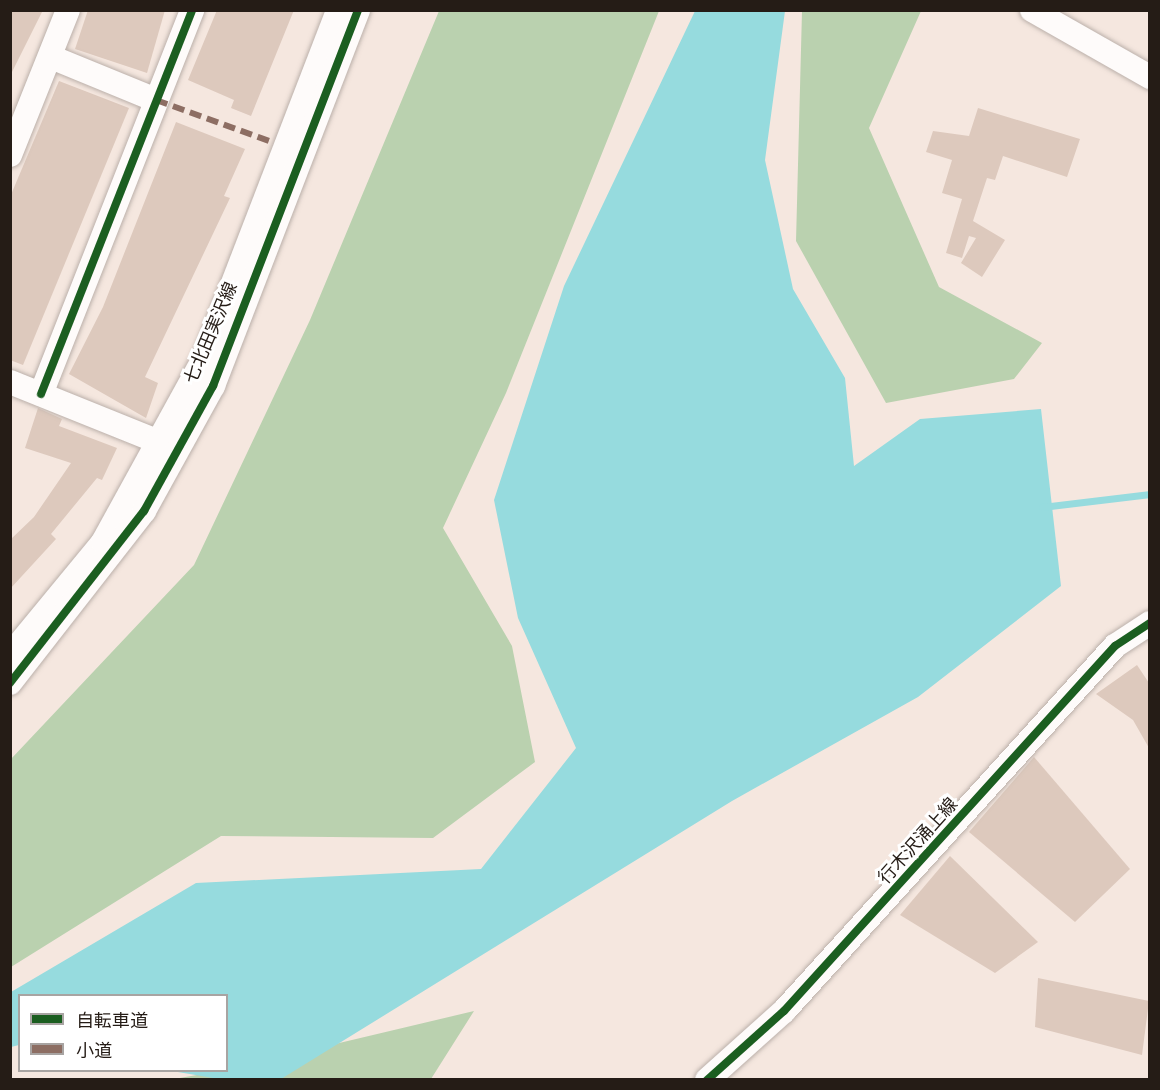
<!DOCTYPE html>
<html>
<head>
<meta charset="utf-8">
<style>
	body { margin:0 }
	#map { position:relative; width:1160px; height:1090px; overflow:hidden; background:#f5e7df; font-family:Quicksand,"Noto Sans JP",sans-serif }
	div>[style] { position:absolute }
	.forest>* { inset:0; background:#bad1af }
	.water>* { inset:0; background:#96dbde }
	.stream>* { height:7px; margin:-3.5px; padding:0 3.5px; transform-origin:3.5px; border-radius:3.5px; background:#96dbde }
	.building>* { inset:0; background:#ddc9bd }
	.roads { filter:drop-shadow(0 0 2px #bbb0aa) drop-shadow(0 0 2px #bbb0aa) }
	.street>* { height:24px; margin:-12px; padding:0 12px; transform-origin:12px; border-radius:12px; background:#fefbfa }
	.quiet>* { height:6px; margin-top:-3px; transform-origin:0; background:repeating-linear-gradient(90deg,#8d6e63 0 12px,transparent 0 18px) }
	.cycleway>* { height:8px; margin:-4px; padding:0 4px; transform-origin:4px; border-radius:4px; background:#1b5e20 }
	span { translate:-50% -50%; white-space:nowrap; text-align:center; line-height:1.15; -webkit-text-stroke:6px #fff; paint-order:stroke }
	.street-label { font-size:18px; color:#251c16 }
	.frame { position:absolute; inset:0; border:12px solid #251c16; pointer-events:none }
	.legend { position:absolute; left:18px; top:994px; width:210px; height:78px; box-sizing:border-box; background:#fff; border:2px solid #a8a4a2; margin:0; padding:8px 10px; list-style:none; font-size:18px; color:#251c16 }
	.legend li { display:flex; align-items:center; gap:12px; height:30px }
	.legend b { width:30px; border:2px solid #a8a4a2 }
</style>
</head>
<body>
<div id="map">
	<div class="forest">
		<div style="clip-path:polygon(439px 11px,659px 11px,506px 393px,443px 528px,512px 646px,535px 762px,433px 838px,221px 836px,11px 967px,11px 759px,194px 565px,310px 320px)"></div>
		<div style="clip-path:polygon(802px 11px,921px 11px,869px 128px,939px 287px,1042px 343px,1014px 379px,886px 403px,796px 241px)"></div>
		<div style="clip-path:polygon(474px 1011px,431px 1079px,168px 1080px,226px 1070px)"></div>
	</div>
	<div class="water">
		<div style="clip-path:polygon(695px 11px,785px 11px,765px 160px,793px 289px,845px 378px,854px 466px,920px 419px,1041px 409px,1061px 586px,918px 697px,732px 801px,281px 1079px,219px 1079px,172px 1071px,226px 1070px,226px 996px,20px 996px,19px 1045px,11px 1047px,11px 992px,196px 883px,481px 869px,576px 748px,518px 618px,494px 500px,564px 286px)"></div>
	</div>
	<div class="stream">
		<div style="left:1042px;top:507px;width:109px;rotate:-6.9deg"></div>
	</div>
	<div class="building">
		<div style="clip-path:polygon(10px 10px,43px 10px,10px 76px)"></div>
		<div style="clip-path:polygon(88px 10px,165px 10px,147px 73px,75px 49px)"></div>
		<div style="clip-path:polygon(217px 10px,294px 10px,251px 116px,231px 108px,234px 100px,188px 80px)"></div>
		<div style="clip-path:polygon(59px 81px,129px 108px,23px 365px,10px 360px,10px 197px)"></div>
		<div style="clip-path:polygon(978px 108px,1080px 139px,1067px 177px,1003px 156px,995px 180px,987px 178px,973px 221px,1005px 240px,982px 277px,961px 263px,976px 238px,969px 236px,962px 258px,946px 253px,962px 199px,942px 193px,952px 160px,926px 152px,933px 131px,969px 136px)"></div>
		<div style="clip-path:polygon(176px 122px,245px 149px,224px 196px,230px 198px,145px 377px,158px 383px,146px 418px,69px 374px,103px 307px)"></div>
		<div style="clip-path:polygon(38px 408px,62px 419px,59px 426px,117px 448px,102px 480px,97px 478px,51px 534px,56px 539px,10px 589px,10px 540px,34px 517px,71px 463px,25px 448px)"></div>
		<div style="clip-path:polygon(1137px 665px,1149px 683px,1149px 748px,1133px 720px,1096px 694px)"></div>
		<div style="clip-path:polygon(1034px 757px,1130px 869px,1075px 922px,969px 832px)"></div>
		<div style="clip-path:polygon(950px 856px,1038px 942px,995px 973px,900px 915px)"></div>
		<div style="clip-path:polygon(1038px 978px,1149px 1001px,1142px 1055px,1035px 1027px)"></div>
	</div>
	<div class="roads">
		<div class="street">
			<div style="left:1032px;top:10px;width:136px;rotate:29.6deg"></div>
			<div style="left:51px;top:57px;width:113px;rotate:22.3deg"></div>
			<div style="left:10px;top:155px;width:156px;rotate:-68.2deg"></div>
			<div style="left:10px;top:382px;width:175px;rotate:21.9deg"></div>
			<div style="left:41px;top:394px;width:413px;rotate:-68.5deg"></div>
			<div style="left:10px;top:655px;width:146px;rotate:-50.5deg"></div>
			<div style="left:103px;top:542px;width:210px;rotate:-61.2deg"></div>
			<div style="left:204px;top:358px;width:373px;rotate:-68.9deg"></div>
			<div style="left:10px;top:683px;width:218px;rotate:-52.1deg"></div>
			<div style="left:144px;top:511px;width:143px;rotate:-61.1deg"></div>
			<div style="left:213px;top:386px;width:403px;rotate:-68.9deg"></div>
			<div style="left:707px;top:1080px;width:103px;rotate:-41.9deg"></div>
			<div style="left:784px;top:1011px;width:493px;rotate:-47.8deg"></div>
			<div style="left:1115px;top:646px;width:42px;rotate:-33.3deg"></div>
		</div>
	</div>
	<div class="quiet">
		<div style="left:156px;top:100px;width:120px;rotate:19.9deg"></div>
	</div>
	<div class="cycleway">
		<div style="left:41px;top:394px;width:413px;rotate:-68.5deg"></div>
		<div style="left:10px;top:683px;width:218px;rotate:-52.1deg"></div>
		<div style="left:144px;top:511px;width:143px;rotate:-61.1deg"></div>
		<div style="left:213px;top:386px;width:403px;rotate:-68.9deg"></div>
		<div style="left:707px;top:1080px;width:103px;rotate:-41.9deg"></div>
		<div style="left:784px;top:1011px;width:493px;rotate:-47.8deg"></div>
		<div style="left:1115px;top:646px;width:42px;rotate:-33.3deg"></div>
	</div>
	<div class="street-label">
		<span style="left:211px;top:333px;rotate:-67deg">七北田実沢線</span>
		<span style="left:918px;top:841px;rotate:-48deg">行木沢涌上線</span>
	</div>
	<div class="frame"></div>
	<ul class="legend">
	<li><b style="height:8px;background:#1b5e20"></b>自転車道</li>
	<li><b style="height:8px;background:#8d6e63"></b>小道</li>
	</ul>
</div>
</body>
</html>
